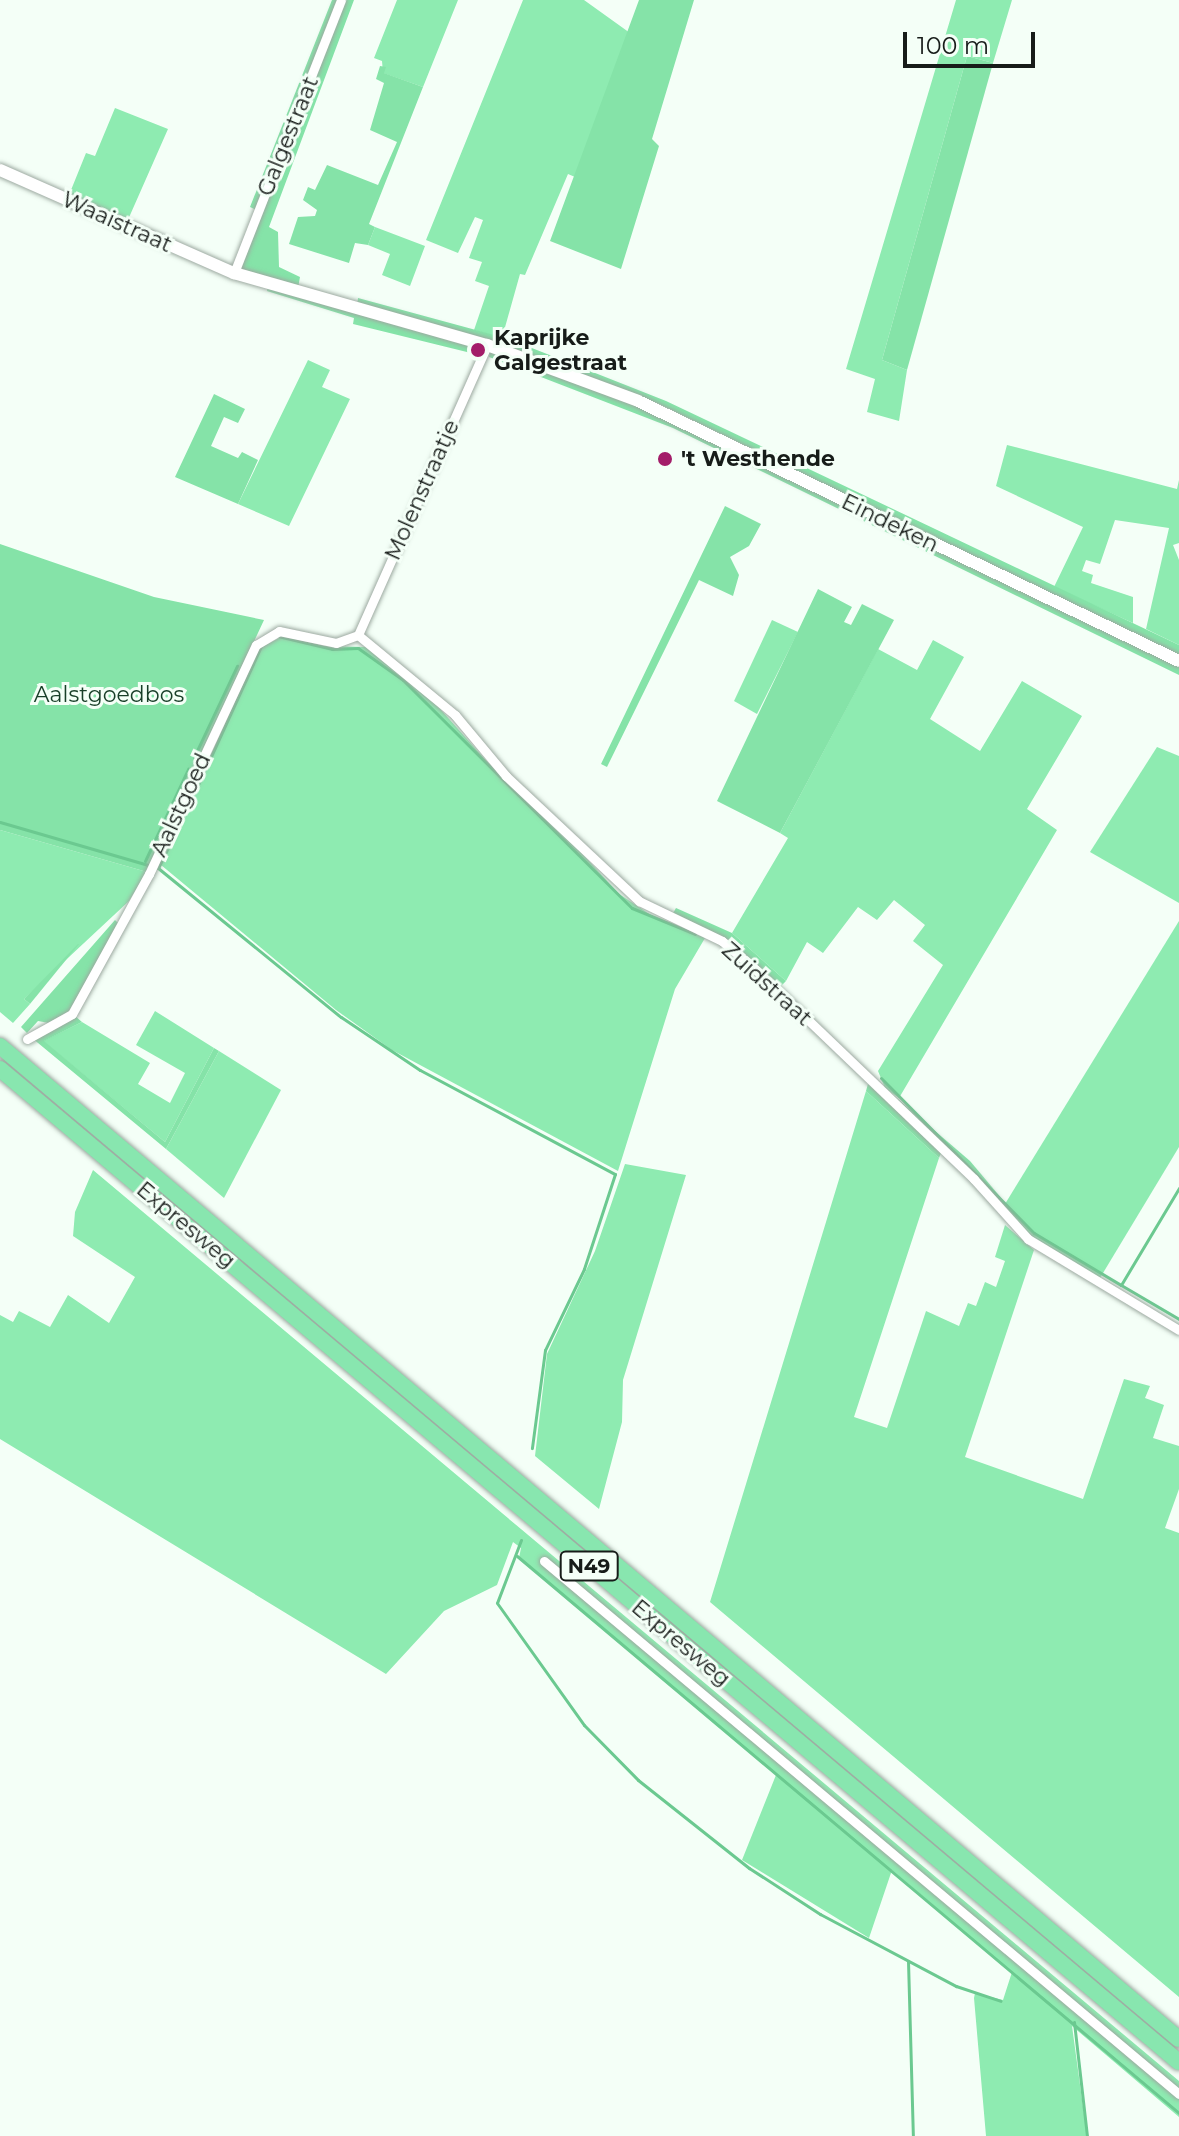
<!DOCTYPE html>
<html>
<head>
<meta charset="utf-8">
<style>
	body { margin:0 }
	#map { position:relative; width:1179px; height:2136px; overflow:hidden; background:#f4fff7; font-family:Montserrat,sans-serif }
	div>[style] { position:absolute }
	.green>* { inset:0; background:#8eebb1 }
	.forest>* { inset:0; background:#85e3a8 }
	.stream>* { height:3px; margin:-1.5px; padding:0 1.5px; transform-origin:1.5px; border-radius:1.5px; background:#6bc990 }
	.roads { filter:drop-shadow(0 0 2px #9daaa1) drop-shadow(0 0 2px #9daaa1) }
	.minor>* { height:9px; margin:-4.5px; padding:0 4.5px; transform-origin:4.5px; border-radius:4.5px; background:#fff }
	.tertiary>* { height:12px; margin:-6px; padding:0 6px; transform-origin:6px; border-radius:6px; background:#fff }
	.trunk>* { height:16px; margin:-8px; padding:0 8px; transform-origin:8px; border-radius:8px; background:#88e6af }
	.dots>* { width:22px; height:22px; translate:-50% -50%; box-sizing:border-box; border:4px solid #f4fff7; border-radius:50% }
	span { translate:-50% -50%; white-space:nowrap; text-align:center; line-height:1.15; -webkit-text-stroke:6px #f4fff7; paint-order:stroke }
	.shield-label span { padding:2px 6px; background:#f4fff7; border:2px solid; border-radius:6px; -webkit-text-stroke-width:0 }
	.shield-label { font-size:20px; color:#171c19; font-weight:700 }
	.street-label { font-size:22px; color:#171c19 }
	.poi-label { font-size:22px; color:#171c19; font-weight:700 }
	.left { translate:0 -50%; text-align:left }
	.park-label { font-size:22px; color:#183f28 }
	.scale { position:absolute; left:903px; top:32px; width:132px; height:36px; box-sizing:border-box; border:4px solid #171c19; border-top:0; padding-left:10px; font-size:24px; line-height:28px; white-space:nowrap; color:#171c19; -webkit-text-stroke:6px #f4fff7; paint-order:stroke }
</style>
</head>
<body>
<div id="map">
	<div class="green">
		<div style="clip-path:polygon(397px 0,458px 0,423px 87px,383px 73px,382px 61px,374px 58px)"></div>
		<div style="clip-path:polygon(523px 0,584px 0,630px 33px,575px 177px,568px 174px,525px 275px,520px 274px,502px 338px,474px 330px,489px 286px,475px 281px,482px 262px,469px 258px,483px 220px,475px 217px,458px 253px,426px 240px)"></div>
		<div style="clip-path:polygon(956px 0,1012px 0,993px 63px,967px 56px,882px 360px,907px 370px,899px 421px,867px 412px,875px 379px,846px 369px)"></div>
		<div style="clip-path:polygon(115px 108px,168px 129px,127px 222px,69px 195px,86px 153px,95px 156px)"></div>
		<div style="clip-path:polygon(375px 227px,425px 246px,410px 286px,382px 275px,390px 254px,368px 245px)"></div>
		<div style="clip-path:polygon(308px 360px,330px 370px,322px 387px,350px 399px,289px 526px,238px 504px)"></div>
		<div style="clip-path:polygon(1007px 445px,1177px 489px,1179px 480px,1179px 543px,1173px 545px,1179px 560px,1179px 645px,1146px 629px,1169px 528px,1115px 520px,1100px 564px,1086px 560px,1082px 571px,1093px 575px,1091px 583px,1133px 597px,1133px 623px,1054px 587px,1083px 527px,996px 486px)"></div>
		<div style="clip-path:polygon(772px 620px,798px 632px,757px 714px,734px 701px)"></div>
		<div style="clip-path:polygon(281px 637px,321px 646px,367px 647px,434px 702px,507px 784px,566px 836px,619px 894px,654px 917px,705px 938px,675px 989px,618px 1171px,392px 1050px,336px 1010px,161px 865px,260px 648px)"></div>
		<div style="clip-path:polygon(933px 640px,964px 657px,930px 719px,980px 751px,1022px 681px,1082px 716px,1027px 809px,1057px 830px,899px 1098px,885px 1088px,878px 1071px,943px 965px,913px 941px,925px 925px,894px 900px,877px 920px,858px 907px,823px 953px,807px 942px,786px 981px,732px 933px,788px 838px,780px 833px,878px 649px,917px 670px)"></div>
		<div style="clip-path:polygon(1157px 747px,1179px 756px,1179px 903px,1090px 852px)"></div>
		<div style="clip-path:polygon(0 830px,147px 872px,129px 901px,24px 999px,30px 1004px,13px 1023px,0 1012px)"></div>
		<div style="clip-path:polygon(1179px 921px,1179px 1147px,1100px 1278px,1031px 1237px,1015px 1222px,1005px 1204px)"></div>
		<div style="clip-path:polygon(155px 1011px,214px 1048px,165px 1142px,43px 1041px,82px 1022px,150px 1063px,138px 1084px,170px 1103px,185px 1073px,136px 1045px)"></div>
		<div style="clip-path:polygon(219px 1051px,281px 1090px,224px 1198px,166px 1149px)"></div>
		<div style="clip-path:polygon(866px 1091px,939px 1158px,854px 1417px,887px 1428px,926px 1311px,959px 1326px,968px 1303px,976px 1306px,985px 1282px,996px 1287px,1005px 1261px,995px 1257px,1005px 1225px,1034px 1250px,965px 1457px,1083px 1499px,1124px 1379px,1150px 1386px,1145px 1398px,1164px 1405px,1153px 1438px,1179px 1446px,1179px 1489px,1165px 1528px,1179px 1533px,1179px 1997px,710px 1602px)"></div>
		<div style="clip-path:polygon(625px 1164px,686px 1175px,623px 1380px,622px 1422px,599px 1509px,535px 1456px,547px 1354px,595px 1251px)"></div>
		<div style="clip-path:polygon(93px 1170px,1179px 2081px,1179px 2117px,1072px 2026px,1087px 2136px,986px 2136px,974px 1998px,975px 1993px,1003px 2000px,1012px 1972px,892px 1870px,869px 1938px,742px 1860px,776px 1775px,519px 1558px,521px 1548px,513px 1542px,497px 1585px,444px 1611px,386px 1674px,0 1439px,0 1315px,13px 1322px,19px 1311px,50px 1327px,68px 1295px,109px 1323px,135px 1277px,73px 1236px,75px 1212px)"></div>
	</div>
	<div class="forest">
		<div style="clip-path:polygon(332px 0,354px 0,269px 227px,278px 232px,279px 267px,300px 277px,298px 288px,239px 270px,261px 212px,250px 207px)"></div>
		<div style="clip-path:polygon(639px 0,694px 0,652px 139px,659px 146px,621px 269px,550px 241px)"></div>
		<div style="clip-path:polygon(967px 56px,993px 63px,907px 370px,882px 360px)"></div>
		<div style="clip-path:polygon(380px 66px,386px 67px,384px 73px,423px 87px,369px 224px,375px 227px,368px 245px,355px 243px,349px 263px,289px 244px,298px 217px,315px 216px,317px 210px,303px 200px,308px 187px,315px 190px,327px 165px,378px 185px,397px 142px,370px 130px,384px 83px,376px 79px)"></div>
		<div style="clip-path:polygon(268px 286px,473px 346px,476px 359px,471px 353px,353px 324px,354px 318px,267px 291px)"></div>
		<div style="clip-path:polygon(358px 298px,509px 339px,666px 401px,1179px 645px,1179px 656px,657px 403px,510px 347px,357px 306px)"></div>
		<div style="clip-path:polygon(491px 349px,630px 402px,1179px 666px,1179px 675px,673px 428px,489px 357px)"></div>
		<div style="clip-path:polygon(214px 394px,245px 409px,238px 423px,224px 417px,211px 446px,238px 458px,242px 452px,258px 460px,238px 504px,175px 477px)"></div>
		<div style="clip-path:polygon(725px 506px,761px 524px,749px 546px,730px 557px,739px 575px,733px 596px,699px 580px,607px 767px,601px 764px)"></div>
		<div style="clip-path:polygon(0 544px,154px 597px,264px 620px,147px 872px,0 830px)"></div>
		<div style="clip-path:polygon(818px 589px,852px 607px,844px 622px,851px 625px,862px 604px,894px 620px,780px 833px,717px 801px)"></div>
		<div style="clip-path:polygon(676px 908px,732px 933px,786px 981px,781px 986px,729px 940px,672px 915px)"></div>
		<div style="clip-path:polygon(115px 920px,119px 924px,69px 1011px,49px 1023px,38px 1021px,27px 1033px,21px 1027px)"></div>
		<div style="clip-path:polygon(79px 944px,30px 1004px,24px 999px,78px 944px)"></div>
		<div style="clip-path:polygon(75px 1016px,82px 1022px,44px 1041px,165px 1142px,214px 1048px,219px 1051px,166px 1149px,32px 1038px)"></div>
		<div style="clip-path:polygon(868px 1084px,941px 1153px,939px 1158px,866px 1091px)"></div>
		<div style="clip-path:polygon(885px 1088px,970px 1161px,1018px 1218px,1015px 1222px)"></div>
	</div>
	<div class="stream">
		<div style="left:278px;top:636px;width:56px;rotate:13.5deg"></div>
		<div style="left:332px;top:649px;width:26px;rotate:-2deg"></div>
		<div style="left:358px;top:648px;width:55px;rotate:35.4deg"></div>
		<div style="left:403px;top:680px;width:323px;rotate:44.9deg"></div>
		<div style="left:632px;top:908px;width:68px;rotate:22.4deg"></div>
		<div style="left:194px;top:757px;width:101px;rotate:-64.7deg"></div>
		<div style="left:208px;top:763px;width:131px;rotate:-65.6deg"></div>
		<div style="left:0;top:822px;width:165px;rotate:16.2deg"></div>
		<div style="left:158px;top:868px;width:236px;rotate:39.2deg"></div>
		<div style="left:341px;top:1017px;width:95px;rotate:33.9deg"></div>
		<div style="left:420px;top:1070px;width:221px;rotate:28.1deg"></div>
		<div style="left:615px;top:1174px;width:100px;rotate:108.1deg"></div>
		<div style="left:584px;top:1269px;width:90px;rotate:115.7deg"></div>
		<div style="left:545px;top:1350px;width:99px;rotate:97.6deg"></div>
		<div style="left:145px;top:861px;width:102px;rotate:-64.9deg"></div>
		<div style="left:159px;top:866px;width:104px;rotate:-64.4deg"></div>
		<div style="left:881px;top:1078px;width:218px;rotate:45.4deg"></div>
		<div style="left:1034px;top:1233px;width:101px;rotate:30.9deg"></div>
		<div style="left:1179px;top:1188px;width:113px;rotate:120.9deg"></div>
		<div style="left:1121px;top:1285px;width:67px;rotate:30.4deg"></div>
		<div style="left:521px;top:1540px;width:67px;rotate:110.9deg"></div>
		<div style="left:497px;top:1603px;width:150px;rotate:54.5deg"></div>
		<div style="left:584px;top:1725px;width:77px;rotate:45.5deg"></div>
		<div style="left:638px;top:1780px;width:142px;rotate:38.4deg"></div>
		<div style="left:749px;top:1868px;width:85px;rotate:32.9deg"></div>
		<div style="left:820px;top:1914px;width:154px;rotate:27.9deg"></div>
		<div style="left:956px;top:1986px;width:47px;rotate:18.4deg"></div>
		<div style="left:517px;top:1556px;width:865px;rotate:40.08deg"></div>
		<div style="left:908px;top:1961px;width:175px;rotate:88.4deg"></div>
		<div style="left:1074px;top:2022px;width:115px;rotate:83.5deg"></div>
	</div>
	<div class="roads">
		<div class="minor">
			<div style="left:234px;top:273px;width:293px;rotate:-68.6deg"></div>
			<div style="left:358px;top:635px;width:126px;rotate:39.5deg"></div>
			<div style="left:455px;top:715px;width:80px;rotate:50.1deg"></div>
			<div style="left:506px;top:776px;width:183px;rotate:43.2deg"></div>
			<div style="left:639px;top:901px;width:92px;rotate:25.7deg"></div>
			<div style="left:722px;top:941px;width:43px;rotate:40.3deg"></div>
			<div style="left:755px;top:969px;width:303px;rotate:43.8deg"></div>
			<div style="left:974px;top:1179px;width:81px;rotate:48deg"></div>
			<div style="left:1028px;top:1239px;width:176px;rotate:31.1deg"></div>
			<div style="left:358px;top:635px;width:317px;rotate:-66deg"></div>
			<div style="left:27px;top:1039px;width:51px;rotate:-29.1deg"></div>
			<div style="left:72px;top:1014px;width:160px;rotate:-61.2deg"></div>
			<div style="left:149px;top:874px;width:253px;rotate:-65deg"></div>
			<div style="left:256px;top:645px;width:27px;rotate:-31deg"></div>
			<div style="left:279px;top:631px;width:58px;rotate:11.9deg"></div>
			<div style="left:336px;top:643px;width:23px;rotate:-20deg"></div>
			<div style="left:544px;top:1561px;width:829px;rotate:40.01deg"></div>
		</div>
		<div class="tertiary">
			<div style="left:0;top:170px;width:256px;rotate:23.8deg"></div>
			<div style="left:234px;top:273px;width:263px;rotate:15.9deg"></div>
			<div style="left:487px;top:345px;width:161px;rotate:20.3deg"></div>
			<div style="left:638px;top:401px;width:600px;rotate:25.67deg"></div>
		</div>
		<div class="trunk">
			<div style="left:0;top:1046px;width:1541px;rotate:40.11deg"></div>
			<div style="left:0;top:1069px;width:1541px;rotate:40.11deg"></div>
		</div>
	</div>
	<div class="dots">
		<div style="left:478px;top:350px;background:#a31d69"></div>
		<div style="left:665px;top:459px;background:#a31d69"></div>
	</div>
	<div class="shield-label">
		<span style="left:589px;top:1566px">N49</span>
	</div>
	<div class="street-label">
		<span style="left:288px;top:136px;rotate:-68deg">Galgestraat</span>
		<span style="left:117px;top:222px;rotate:24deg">Waaistraat</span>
		<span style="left:422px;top:490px;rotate:-66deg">Molenstraatje</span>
		<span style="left:890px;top:523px;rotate:26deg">Eindeken</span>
		<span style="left:181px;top:805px;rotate:-65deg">Aalstgoed</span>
		<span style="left:767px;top:984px;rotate:42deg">Zuidstraat</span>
		<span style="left:186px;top:1225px;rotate:40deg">Expresweg</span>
		<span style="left:681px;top:1643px;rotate:40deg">Expresweg</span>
	</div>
	<div class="poi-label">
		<span class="left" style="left:494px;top:350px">Kaprijke<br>Galgestraat</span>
		<span class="left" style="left:681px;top:459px">'t Westhende</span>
	</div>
	<div class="park-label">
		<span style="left:109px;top:695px">Aalstgoedbos</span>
	</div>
	<div class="scale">100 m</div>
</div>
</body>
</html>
